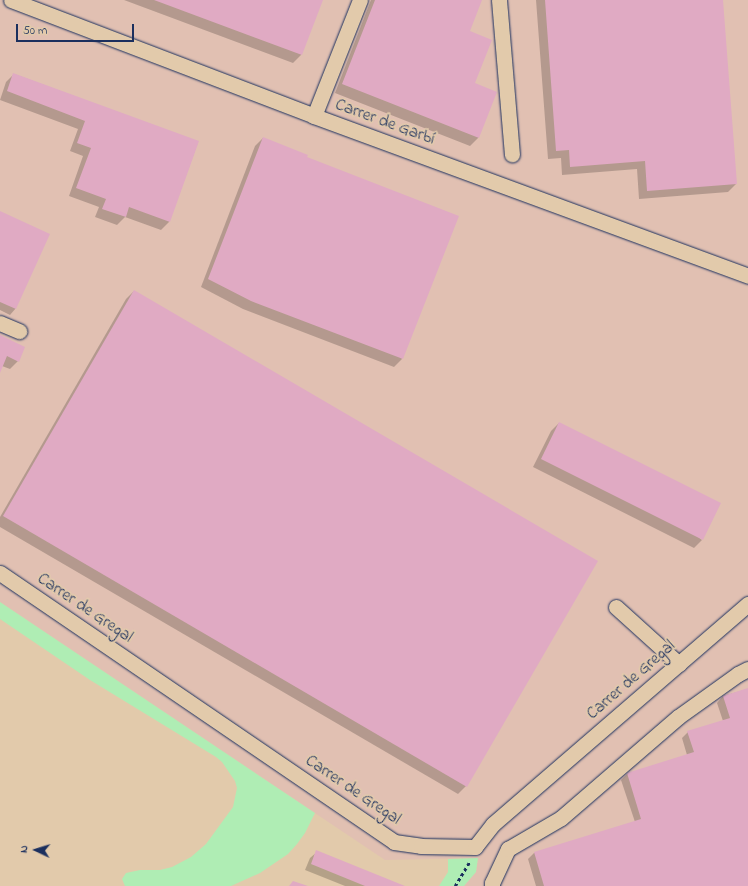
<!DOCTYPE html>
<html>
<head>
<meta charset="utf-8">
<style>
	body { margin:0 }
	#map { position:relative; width:748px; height:886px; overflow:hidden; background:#e2caab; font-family:"Indie Flower",sans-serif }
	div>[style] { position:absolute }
	.built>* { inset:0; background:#e1c0b2 }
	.green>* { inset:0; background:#afedb4 }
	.shadow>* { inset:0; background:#0003 }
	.building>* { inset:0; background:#e0aac3 }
	.path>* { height:2.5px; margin-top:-1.25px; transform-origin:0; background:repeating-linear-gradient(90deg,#1b2f5e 0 3px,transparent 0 6px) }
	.roads { filter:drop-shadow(0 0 1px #1b2f5e) drop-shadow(0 0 1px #1b2f5e) }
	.minor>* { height:15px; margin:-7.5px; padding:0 7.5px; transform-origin:7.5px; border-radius:7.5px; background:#e2caab }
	span { translate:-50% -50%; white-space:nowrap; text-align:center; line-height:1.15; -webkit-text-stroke:3.5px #e2caab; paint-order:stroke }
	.street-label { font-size:17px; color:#1b2f5e }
	.north { position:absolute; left:16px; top:830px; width:40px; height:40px; -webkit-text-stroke:3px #e2caab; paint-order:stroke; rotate:274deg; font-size:11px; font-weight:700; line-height:16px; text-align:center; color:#1b2f5e }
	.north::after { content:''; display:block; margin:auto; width:14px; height:18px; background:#1b2f5e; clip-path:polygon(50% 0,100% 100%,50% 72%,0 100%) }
	.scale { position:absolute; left:16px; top:24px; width:118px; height:18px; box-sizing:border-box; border:2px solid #1b2f5e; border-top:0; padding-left:5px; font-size:12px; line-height:14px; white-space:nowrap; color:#1b2f5e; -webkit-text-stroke:3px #e2caab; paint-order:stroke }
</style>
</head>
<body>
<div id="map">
	<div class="built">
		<div style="clip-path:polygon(0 0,748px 0,748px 886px,464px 886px,476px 872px,478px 858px,385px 860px,0 602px)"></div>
	</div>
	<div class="green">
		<div style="clip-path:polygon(0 602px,315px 813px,305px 833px,297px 844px,288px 854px,260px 873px,231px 886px,125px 886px,122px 879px,126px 873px,140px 870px,160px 870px,172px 867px,191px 857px,206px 844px,233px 807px,237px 788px,235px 781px,222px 762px,216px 757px,90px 680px,0 619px)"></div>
		<div style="clip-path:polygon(478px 858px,476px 872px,464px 886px,439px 886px,448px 872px,448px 859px)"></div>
	</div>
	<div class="shadow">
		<div style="clip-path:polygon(124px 0,321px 0,301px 55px,293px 63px)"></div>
		<div style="clip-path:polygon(371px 0,481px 0,469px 31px,479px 137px,470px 146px,335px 93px)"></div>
		<div style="clip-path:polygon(536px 0,722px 0,736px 184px,728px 192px,639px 199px,637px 169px,562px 175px,561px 158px,548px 159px)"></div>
		<div style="clip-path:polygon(14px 74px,198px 142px,169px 222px,161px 230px,125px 217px,117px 225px,95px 217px,99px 207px,69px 196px,83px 156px,70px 151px,78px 129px,0 100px,6px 82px)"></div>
		<div style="clip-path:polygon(263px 138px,306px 157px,402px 359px,394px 367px,243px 309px,201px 287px,255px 146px)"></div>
		<div style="clip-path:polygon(0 212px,16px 308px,10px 315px,0 310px)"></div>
		<div style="clip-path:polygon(134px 291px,466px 786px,458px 794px,0 527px,0 517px,126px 299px)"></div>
		<div style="clip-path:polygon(0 337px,18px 361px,10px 369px,2px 366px,0 370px)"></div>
		<div style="clip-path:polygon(559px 423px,702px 540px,694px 548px,533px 467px,551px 431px)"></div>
		<div style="clip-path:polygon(748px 689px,748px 886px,536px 886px,528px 859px,534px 853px,635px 822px,621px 780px,627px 774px,687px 755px,682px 738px,688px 732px,723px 721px,717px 703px,723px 696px)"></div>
		<div style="clip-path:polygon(317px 852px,403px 886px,345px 886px,305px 870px,310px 858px)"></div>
	</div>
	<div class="building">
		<div style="clip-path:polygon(154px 0,323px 0,302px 55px)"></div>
		<div style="clip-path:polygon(375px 0,482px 0,470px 31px,492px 40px,475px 83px,497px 92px,479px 138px,342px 84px)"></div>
		<div style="clip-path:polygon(545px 0,723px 0,737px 184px,647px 191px,645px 161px,570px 167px,569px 150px,556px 151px)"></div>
		<div style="clip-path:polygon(13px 73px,199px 141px,170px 222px,129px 207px,126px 217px,102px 209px,106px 199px,76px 188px,91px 148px,77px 143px,85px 121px,7px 91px)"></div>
		<div style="clip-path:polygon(263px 137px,308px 155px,307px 157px,459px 216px,403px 359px,251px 301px,208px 279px)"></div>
		<div style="clip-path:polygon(0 211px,50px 234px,16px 309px,0 302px)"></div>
		<div style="clip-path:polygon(134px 290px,598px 561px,467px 787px,3px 516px)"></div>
		<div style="clip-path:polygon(0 335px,25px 347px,19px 362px,7px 356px,0 373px)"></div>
		<div style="clip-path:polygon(559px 422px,721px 503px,703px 540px,541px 459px)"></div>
		<div style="clip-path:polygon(748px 688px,748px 886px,544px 886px,534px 852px,641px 819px,627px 773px,694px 752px,687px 731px,730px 718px,723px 696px)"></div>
		<div style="clip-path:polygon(316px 850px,405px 886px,365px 886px,311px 864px)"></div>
		<div style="clip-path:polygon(293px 881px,308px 886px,289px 886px)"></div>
	</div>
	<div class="path">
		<div style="left:455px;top:886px;width:29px;rotate:-59deg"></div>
	</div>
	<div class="roads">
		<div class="minor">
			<div style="left:11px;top:0;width:324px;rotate:20.9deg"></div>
			<div style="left:314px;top:116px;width:463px;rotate:20.2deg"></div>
			<div style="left:499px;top:0;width:155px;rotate:85.2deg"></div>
			<div style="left:314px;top:116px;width:125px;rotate:-68.4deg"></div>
			<div style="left:0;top:323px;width:21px;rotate:23deg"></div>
			<div style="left:0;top:573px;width:477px;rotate:34.3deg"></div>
			<div style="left:394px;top:842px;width:27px;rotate:8deg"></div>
			<div style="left:421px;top:846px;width:54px;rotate:1.1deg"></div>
			<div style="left:475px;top:847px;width:29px;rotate:-52deg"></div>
			<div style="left:493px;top:824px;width:337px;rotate:-40.8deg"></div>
			<div style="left:616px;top:607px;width:85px;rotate:42.1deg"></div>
			<div style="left:492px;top:886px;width:3px;rotate:-90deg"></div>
			<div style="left:492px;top:883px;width:38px;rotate:-65deg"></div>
			<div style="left:508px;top:849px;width:61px;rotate:-30.3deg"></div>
			<div style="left:561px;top:818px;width:155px;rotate:-40.8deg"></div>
			<div style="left:678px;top:717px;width:74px;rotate:-35.6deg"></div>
			<div style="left:738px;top:674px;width:11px;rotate:-27deg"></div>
		</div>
	</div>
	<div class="street-label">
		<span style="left:385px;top:122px;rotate:20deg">Carrer de Garbí</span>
		<span style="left:85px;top:608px;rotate:34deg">Carrer de Gregal</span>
		<span style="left:631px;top:680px;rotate:-41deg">Carrer de Gregal</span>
		<span style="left:353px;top:790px;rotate:34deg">Carrer de Gregal</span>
	</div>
	<div class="north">N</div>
	<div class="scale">50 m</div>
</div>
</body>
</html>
